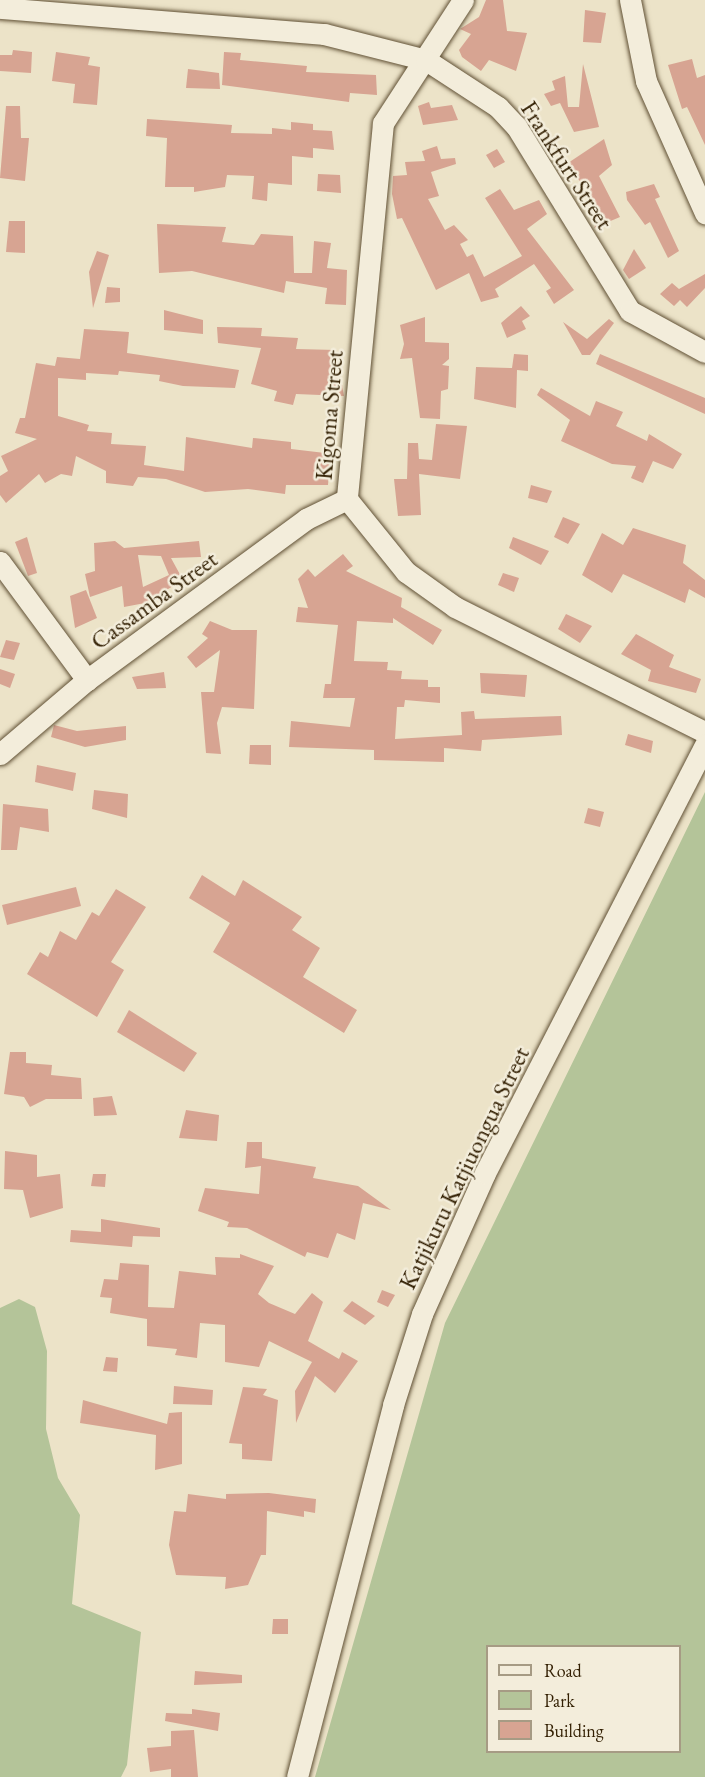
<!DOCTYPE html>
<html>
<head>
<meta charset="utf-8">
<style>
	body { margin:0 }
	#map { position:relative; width:705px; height:1777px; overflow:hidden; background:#ece3c8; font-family:"EB Garamond",serif }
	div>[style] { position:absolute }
	.green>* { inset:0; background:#b4c499 }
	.building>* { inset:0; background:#d7a492 }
	.roads { filter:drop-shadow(0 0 2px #605034) drop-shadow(0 0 2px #605034) }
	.minor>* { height:21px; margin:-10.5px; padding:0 10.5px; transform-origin:10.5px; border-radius:10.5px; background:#f3eddb }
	span { translate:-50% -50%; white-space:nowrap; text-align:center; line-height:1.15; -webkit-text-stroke:5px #f3eddb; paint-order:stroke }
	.street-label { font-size:24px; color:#321f02 }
	.legend { position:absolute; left:486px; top:1645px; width:195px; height:108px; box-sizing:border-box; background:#f3eddb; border:2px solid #a69b84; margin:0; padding:8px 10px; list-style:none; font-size:18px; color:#321f02 }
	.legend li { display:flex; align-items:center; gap:12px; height:30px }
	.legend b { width:30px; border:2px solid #a69b84 }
</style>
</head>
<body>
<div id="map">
	<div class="green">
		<div style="clip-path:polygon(evenodd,705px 792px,705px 1777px,315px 1777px,445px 1323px,705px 792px,680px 1646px,680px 1752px,488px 1752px,488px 1646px,680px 1646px)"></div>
		<div style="clip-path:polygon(19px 1299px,35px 1307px,47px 1351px,46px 1429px,58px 1478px,80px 1515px,72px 1604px,141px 1632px,127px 1765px,121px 1777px,0 1777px,0 1308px)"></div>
	</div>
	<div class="building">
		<div style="clip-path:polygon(486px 0,503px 0,507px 31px,527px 33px,516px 71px,489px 60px,481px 71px,462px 57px,459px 50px,471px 34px,460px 29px,479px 17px)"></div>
		<div style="clip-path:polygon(585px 10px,606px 13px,601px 43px,583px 42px)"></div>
		<div style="clip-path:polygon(13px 50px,32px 52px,31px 73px,0 71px,0 55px,12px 55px)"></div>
		<div style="clip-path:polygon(56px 52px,90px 57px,88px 65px,100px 67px,97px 105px,73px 103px,75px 84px,52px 81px)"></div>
		<div style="clip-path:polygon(224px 52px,241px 53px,240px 60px,307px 66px,306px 72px,376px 75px,377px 95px,350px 93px,349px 102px,222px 85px)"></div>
		<div style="clip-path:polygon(692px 59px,697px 78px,705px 75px,705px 145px,687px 107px,682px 109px,668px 65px)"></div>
		<div style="clip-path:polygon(583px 64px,599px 127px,574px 132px,560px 103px,551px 106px,544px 94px,555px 90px,552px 81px,565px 76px,568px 107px,579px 107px)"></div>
		<div style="clip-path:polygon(188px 69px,219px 73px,220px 89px,186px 88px)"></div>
		<div style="clip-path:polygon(429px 102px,431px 108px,452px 105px,458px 120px,423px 125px,418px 106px)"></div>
		<div style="clip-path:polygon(6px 106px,20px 106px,21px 138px,29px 138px,25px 181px,0 178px)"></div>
		<div style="clip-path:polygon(147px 119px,232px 125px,231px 133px,272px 134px,272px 128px,291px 130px,291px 122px,313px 124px,313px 130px,332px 131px,334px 150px,313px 148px,313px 158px,292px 156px,292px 185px,268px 183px,267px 201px,252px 199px,254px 176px,227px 175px,225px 187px,194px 192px,194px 187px,165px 187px,167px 138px,146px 136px)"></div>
		<div style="clip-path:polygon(604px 139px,612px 165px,599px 176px,620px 217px,594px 228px,601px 215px,568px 163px)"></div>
		<div style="clip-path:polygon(437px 146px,441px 159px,455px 158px,456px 164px,431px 172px,439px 196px,428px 199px,445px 230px,454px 225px,468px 240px,460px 244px,467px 257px,473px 254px,484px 277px,522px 256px,485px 198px,500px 189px,514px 210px,539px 200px,547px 214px,527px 229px,574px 290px,554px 304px,546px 291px,551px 288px,534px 264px,495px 289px,499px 297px,481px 302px,469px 273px,436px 290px,402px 218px,397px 219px,392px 194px,393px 176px,407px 175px,405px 162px,425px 161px,422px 151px)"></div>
		<div style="clip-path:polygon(497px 149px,505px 162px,494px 168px,486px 155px)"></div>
		<div style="clip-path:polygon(318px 174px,340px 175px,341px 193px,317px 191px)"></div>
		<div style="clip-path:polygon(654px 184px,660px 197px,655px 199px,679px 251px,668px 258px,650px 222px,645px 225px,627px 200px,626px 192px)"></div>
		<div style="clip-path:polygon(9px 221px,25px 221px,25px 253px,6px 252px)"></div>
		<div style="clip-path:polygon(157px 224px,226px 227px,222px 242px,254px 245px,261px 234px,293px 236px,294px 273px,312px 273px,314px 241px,331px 243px,327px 268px,347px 270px,346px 305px,325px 304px,327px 288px,286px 281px,284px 293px,192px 271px,159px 273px)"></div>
		<div style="clip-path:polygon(634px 249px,646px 268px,629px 279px,623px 270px)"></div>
		<div style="clip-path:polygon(97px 251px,109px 255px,93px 308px,89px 272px)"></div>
		<div style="clip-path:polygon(705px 274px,705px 288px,687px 307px,680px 300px,674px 306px,660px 294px,672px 283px,679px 289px)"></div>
		<div style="clip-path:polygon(107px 287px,120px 288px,120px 302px,105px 303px)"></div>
		<div style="clip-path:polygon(521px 306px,530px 316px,522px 321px,526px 329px,507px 338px,501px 323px)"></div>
		<div style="clip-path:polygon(164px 310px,203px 320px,203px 334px,164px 330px)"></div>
		<div style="clip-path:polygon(425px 317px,425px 342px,449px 343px,449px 359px,442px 365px,449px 366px,448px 389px,441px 391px,440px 419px,420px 418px,412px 358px,400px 359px,404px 344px,400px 325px)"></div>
		<div style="clip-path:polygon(609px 319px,614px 323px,590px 355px,582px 355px,563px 322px,587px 339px)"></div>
		<div style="clip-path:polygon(217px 327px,262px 328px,261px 336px,298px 338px,296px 349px,336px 350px,344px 396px,296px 394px,293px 405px,274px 401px,277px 391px,251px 384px,261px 348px,218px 343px)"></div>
		<div style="clip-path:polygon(84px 329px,129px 332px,127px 353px,239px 370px,235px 388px,183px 386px,159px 381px,160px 375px,119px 371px,118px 375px,86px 373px,86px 380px,58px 378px,58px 416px,89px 425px,87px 431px,112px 433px,111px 444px,146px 446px,144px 465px,184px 471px,186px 437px,252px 448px,253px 438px,291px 442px,291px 449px,325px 453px,324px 459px,330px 460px,328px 485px,286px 485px,285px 494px,248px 489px,205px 492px,166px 479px,138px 477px,133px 486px,106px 483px,106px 471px,76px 456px,72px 476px,61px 474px,45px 483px,39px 474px,6px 503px,0 495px,0 476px,8px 471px,1px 456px,37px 439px,15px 433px,20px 418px,25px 418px,36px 363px,55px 366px,57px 357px,80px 359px)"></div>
		<div style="clip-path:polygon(514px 354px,528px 355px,528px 371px,517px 370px,516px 408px,474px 399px,476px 367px,512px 368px)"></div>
		<div style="clip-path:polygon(600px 354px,705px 398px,705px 414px,596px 364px)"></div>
		<div style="clip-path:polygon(541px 388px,590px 416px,596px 401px,623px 412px,616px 426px,647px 441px,649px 434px,682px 454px,673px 469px,653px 461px,643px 483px,631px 478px,636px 466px,612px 464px,561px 441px,570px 420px,537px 395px)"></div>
		<div style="clip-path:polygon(436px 424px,467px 426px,460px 479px,419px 474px,421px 515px,398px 516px,394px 479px,407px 479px,408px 443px,418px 443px,419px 459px,432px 460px)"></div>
		<div style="clip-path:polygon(531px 485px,552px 491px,547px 503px,528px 498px)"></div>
		<div style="clip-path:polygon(563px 517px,580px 524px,568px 544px,554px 537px)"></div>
		<div style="clip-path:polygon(633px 528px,686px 545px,683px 563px,705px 580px,705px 598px,689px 589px,685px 603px,623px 574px,612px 593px,582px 575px,602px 533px,623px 545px)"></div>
		<div style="clip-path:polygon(27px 537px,37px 573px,28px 576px,15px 542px)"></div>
		<div style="clip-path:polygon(513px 537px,549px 551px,541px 565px,509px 548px)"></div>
		<div style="clip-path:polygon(evenodd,115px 541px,124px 548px,199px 541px,201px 557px,171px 558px,183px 580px,145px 603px,124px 607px,122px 586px,90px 597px,85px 574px,95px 571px,94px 543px,115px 541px,138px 555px,161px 556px,169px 575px,143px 587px,138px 555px)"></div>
		<div style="clip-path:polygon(343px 554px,353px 566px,346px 571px,402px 598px,401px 607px,442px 630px,433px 645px,393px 618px,393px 623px,357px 621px,354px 661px,388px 662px,387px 670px,402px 671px,401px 679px,428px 680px,428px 687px,440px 687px,440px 703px,405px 700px,404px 707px,397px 707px,395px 739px,462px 735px,461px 712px,474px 711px,475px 719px,561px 716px,562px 735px,482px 740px,481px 751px,444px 748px,444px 762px,374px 760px,374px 750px,289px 747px,291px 721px,350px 727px,355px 698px,323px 698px,325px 684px,331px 684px,338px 625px,296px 622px,298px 607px,308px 608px,298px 579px,308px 569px,315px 577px)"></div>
		<div style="clip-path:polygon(503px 573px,519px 578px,514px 592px,498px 585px)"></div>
		<div style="clip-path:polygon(86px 590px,97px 618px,75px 628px,70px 596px)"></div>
		<div style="clip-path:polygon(566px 614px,592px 626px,580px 643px,558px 629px)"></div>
		<div style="clip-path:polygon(210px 621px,232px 630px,257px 630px,254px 709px,222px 707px,217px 723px,221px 754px,206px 753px,201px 692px,214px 692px,220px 650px,196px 668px,187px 657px,208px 638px,202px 634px)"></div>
		<div style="clip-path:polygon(636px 634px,674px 655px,669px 667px,701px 679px,696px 693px,648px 681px,651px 670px,621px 654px)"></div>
		<div style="clip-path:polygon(6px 640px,20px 643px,14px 660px,0 657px)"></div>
		<div style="clip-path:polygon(0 669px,15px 674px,10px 688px,0 684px)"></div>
		<div style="clip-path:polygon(164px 672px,166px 688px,137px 689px,132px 677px)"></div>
		<div style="clip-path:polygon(480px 673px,527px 675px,525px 697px,481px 693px)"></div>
		<div style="clip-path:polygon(54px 725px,77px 731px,126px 726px,126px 740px,85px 747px,51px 737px)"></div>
		<div style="clip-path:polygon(628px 734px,653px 741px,651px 753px,625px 745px)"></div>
		<div style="clip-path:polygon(250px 745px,271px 745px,271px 765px,249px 764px)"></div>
		<div style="clip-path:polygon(37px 765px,76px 773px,73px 791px,35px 782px)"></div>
		<div style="clip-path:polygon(94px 790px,128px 794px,127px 818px,92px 809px)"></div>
		<div style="clip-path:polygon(3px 804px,48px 809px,49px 832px,20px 827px,17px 850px,1px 850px)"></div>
		<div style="clip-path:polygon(588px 808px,604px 812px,600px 827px,584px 823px)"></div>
		<div style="clip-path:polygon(202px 875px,235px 896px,243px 880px,302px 917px,292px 930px,320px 948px,303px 977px,357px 1010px,344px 1033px,213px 952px,230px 923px,189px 898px)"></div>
		<div style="clip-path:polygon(76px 887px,81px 906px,7px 925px,2px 905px)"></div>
		<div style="clip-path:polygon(116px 889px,146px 907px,111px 962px,124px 970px,97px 1017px,27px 974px,40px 952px,48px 957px,60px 931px,76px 940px,92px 912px,99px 916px)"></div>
		<div style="clip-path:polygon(129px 1010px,197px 1053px,184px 1072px,117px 1032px)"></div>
		<div style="clip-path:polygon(10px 1052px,26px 1052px,26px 1063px,52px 1065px,51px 1075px,81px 1078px,82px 1099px,46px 1099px,30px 1107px,24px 1097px,4px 1094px)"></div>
		<div style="clip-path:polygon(112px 1096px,117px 1115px,94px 1116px,93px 1098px)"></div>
		<div style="clip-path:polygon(186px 1110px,219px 1115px,217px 1141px,179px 1138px)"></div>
		<div style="clip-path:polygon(247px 1142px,262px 1142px,262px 1158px,316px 1167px,313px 1178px,358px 1186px,391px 1210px,363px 1203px,355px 1240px,337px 1233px,328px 1258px,307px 1252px,305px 1257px,247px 1228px,227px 1227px,229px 1222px,198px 1211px,205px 1188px,259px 1194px,261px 1166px,245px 1168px)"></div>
		<div style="clip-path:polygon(5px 1151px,37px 1155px,37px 1177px,60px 1174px,63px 1208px,30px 1218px,23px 1190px,4px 1189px)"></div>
		<div style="clip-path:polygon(93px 1174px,106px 1174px,105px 1187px,91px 1186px)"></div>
		<div style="clip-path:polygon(101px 1219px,160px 1228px,160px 1237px,133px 1236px,132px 1247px,70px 1242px,71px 1230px,101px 1232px)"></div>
		<div style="clip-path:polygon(240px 1254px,274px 1266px,258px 1294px,269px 1303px,295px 1314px,312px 1293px,323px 1302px,308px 1341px,339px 1359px,342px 1352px,358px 1361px,335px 1393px,315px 1376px,296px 1423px,295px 1391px,312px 1362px,269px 1341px,259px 1367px,225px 1362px,225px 1325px,200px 1323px,197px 1358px,175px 1355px,177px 1349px,147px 1346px,147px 1319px,110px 1313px,112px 1298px,100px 1297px,104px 1279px,118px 1280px,120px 1263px,149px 1265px,148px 1307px,174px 1308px,179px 1271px,216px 1275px,215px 1257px,240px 1258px)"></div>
		<div style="clip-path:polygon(382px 1290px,395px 1295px,388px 1307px,377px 1302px)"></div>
		<div style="clip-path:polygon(352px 1301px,375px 1316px,365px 1325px,343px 1311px)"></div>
		<div style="clip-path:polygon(106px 1357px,118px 1358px,117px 1372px,103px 1371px)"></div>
		<div style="clip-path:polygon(174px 1386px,213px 1390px,212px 1405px,173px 1404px)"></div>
		<div style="clip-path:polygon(243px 1387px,267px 1389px,263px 1395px,278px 1400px,272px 1461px,242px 1459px,242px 1444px,229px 1443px)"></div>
		<div style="clip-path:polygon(83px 1400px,167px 1424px,169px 1413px,182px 1412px,182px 1464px,155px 1470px,156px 1435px,80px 1423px)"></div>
		<div style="clip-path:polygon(269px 1493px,316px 1499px,315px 1513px,304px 1511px,304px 1517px,267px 1511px,266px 1555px,261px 1555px,248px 1585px,225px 1589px,226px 1577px,176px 1575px,169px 1545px,174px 1511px,186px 1512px,188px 1494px,226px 1499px,226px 1494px)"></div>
		<div style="clip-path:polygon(273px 1619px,288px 1619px,288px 1634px,272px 1634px)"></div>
		<div style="clip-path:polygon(195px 1671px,242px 1675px,242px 1683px,194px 1685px)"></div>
		<div style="clip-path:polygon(192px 1709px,220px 1713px,218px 1731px,165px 1721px,166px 1713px,192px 1714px)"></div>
		<div style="clip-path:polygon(194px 1730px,198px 1777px,171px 1777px,171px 1769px,150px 1772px,147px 1748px,171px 1746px,171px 1731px)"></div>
	</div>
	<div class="roads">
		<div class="minor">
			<div style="left:463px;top:0;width:147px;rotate:123deg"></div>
			<div style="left:383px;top:123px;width:378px;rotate:95.5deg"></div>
			<div style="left:347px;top:499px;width:94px;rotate:51.1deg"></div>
			<div style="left:406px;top:572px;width:60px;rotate:35.5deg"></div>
			<div style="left:455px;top:607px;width:280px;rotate:26.6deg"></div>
			<div style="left:630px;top:0;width:83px;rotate:78.8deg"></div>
			<div style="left:646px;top:81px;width:145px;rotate:65.9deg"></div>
			<div style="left:0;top:8px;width:325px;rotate:4.6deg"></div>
			<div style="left:324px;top:34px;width:105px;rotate:14.3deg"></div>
			<div style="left:426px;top:60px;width:86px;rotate:33.1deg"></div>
			<div style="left:498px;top:107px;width:26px;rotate:47deg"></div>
			<div style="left:516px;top:126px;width:217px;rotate:58.4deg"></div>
			<div style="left:630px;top:311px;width:85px;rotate:28.7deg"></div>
			<div style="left:0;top:562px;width:147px;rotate:53.6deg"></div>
			<div style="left:0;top:754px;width:114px;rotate:-40.4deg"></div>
			<div style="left:87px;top:680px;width:272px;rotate:-36.3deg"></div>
			<div style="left:306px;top:519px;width:46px;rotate:-26deg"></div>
			<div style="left:297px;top:1777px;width:384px;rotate:-75.5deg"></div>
			<div style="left:393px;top:1405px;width:96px;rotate:-72.3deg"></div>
			<div style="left:422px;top:1314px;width:154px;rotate:-65.9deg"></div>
			<div style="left:485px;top:1173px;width:481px;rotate:-62.8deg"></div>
		</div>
	</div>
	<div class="street-label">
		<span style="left:567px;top:165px;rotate:57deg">Frankfurt Street</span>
		<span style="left:329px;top:415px;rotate:-85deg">Kigoma Street</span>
		<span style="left:154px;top:600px;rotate:-36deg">Cassamba Street</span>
		<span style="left:464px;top:1168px;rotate:-64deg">Katjikuru Katjiuongua Street</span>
	</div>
	<ul class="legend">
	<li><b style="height:8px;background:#f3eddb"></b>Road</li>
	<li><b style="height:16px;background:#b4c499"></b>Park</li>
	<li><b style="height:16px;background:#d7a492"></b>Building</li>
	</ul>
</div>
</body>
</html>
